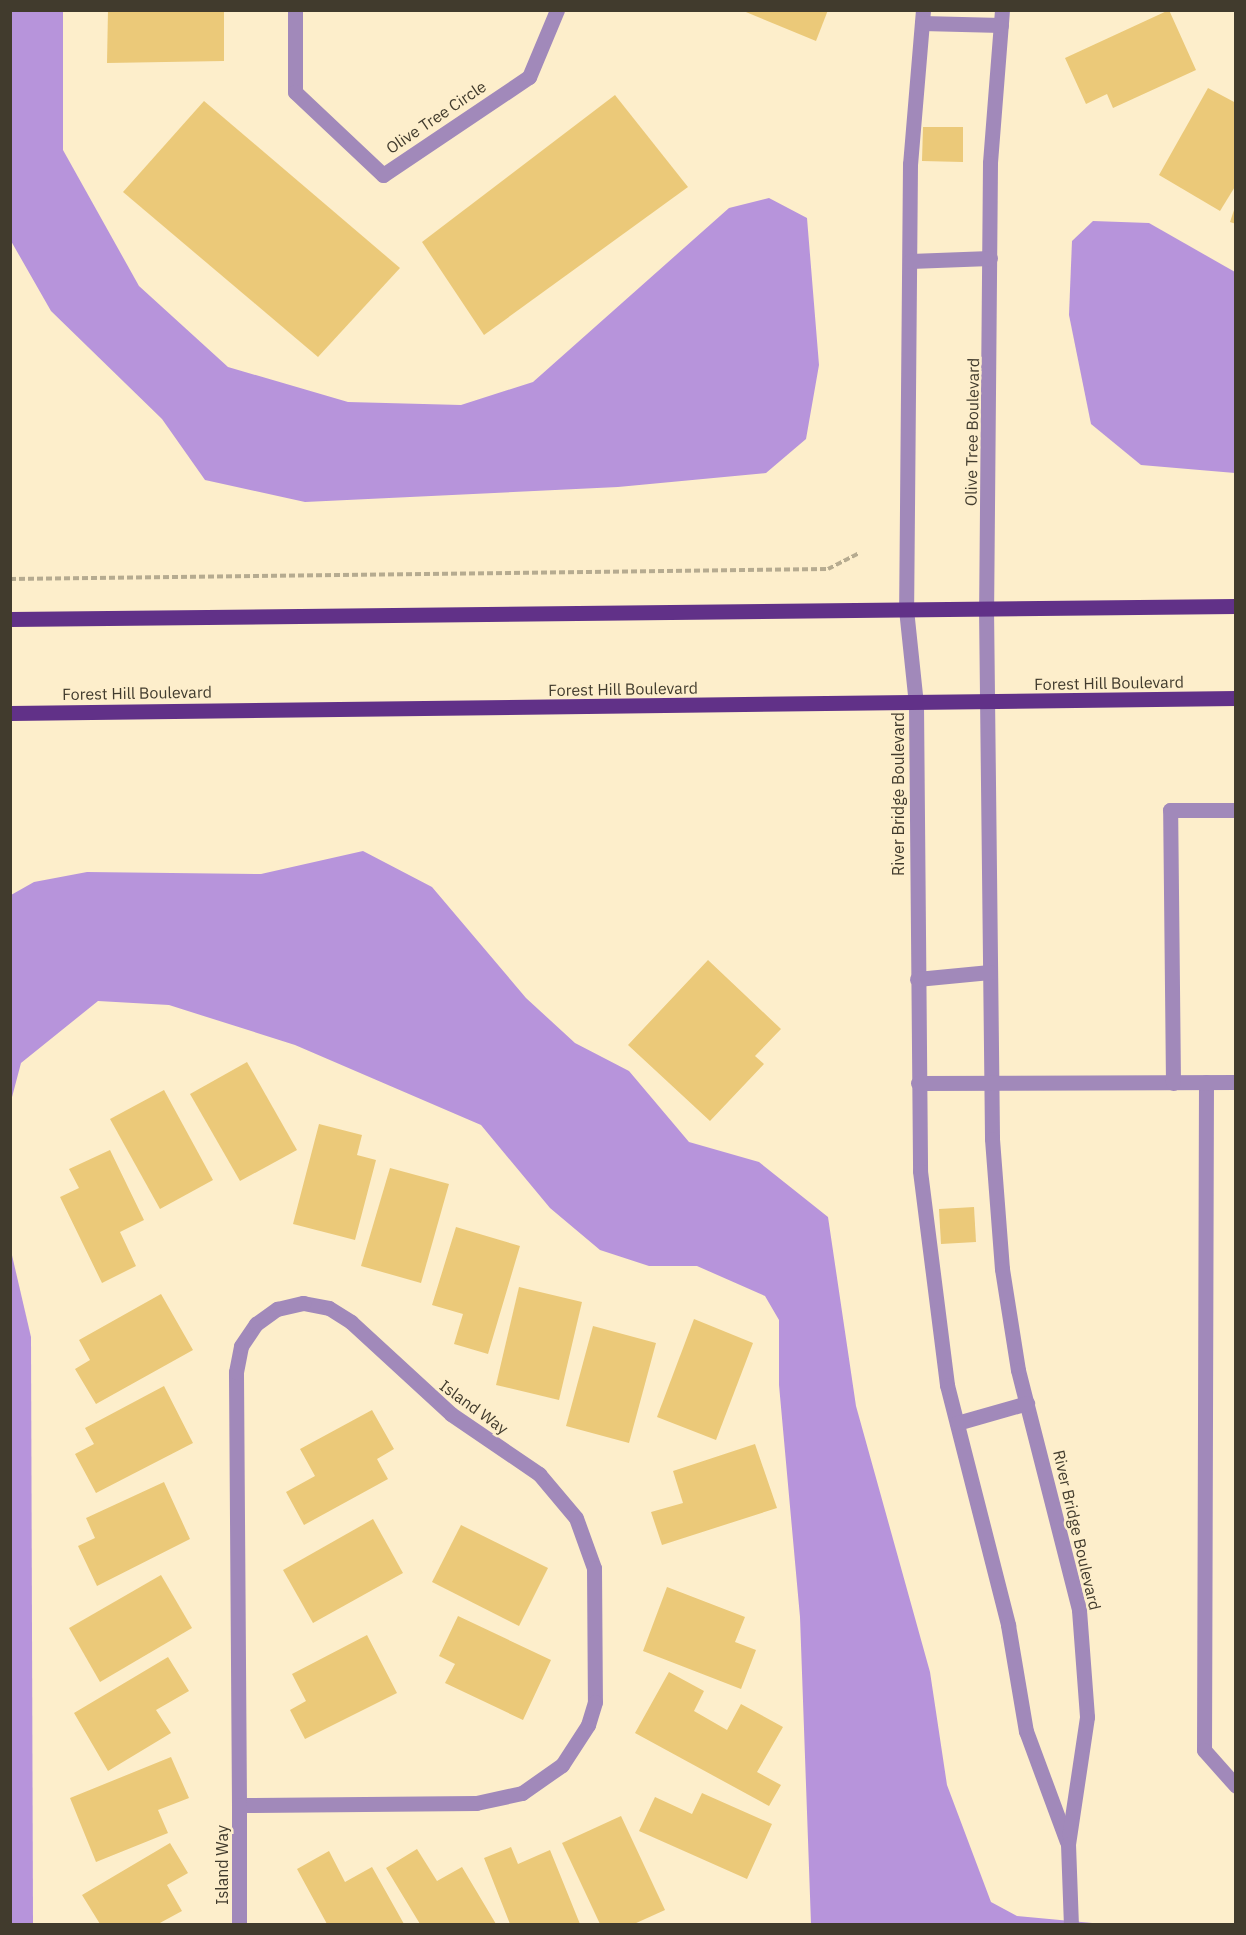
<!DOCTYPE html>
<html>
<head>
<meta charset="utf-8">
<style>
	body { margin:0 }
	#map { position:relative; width:1246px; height:1935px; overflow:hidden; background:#fdeecb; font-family:"IBM Plex Sans",sans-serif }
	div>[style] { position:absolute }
	.water>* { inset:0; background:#b794db }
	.building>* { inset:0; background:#ebc979 }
	.path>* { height:4px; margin-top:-2px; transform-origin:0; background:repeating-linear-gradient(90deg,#b6ab90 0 6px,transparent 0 9px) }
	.minor>* { height:15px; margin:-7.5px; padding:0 7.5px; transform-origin:7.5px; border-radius:7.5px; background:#a189ba }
	.major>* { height:15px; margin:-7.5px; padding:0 7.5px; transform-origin:7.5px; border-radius:7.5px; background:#613188 }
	span { translate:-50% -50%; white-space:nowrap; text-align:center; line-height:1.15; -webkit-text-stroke:5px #fdeecb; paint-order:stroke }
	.street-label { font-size:16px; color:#413b2d }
	.frame { position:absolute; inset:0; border:12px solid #413b2d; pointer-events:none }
</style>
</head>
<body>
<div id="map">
	<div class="water">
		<div style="clip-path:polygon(10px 11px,63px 11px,63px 150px,139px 286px,228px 367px,348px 402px,461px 405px,533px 382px,729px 208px,769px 198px,807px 218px,819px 365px,806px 439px,766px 473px,618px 487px,305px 502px,205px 480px,162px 419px,51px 311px,11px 241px)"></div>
		<div style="clip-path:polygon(1093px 221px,1149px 223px,1235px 272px,1235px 473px,1141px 465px,1091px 424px,1069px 315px,1072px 241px)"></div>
		<div style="clip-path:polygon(363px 851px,432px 887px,526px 998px,575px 1043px,629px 1071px,689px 1142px,759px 1162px,828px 1217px,856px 1406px,930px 1672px,947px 1785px,991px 1902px,1017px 1916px,1103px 1924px,811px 1924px,800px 1617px,779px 1385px,779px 1320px,765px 1296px,697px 1266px,649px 1266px,600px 1250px,550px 1208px,481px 1125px,295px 1045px,169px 1005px,98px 1001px,21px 1063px,11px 1101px,11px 895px,34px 882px,87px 872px,261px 874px)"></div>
		<div style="clip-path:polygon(11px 1251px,31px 1337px,33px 1924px,10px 1924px)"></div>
	</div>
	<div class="building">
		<div style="clip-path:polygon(108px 10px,224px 10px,224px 61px,107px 63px)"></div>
		<div style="clip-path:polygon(741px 10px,828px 10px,816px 41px)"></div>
		<div style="clip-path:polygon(1169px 10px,1196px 70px,1113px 108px,1107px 94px,1086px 104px,1065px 58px)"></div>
		<div style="clip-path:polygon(1208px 88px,1236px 103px,1236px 185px,1220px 211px,1159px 175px)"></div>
		<div style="clip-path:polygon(615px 95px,688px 187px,484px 335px,422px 242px)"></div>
		<div style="clip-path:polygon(204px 101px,400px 268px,318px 357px,123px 192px)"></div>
		<div style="clip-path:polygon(923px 127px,963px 127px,963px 162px,922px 161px)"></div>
		<div style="clip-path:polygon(1235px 207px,1236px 207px,1236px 224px,1230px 222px)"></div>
		<div style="clip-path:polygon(708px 960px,781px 1029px,755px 1056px,764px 1064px,710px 1121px,628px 1045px)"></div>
		<div style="clip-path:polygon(247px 1062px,297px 1150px,240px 1181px,190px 1094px)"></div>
		<div style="clip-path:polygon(164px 1090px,213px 1180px,160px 1209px,110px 1119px)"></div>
		<div style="clip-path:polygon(319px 1124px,362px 1135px,357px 1155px,376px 1160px,355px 1240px,293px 1224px)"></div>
		<div style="clip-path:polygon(110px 1150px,144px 1220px,120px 1232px,136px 1266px,102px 1283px,60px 1197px,79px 1188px,69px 1169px)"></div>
		<div style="clip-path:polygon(390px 1168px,449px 1184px,421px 1283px,361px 1266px)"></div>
		<div style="clip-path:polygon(974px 1207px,976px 1242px,941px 1244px,939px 1209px)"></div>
		<div style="clip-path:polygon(456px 1227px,520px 1246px,488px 1354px,454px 1344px,463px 1314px,432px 1305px)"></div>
		<div style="clip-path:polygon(519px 1287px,582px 1302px,559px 1400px,496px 1385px)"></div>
		<div style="clip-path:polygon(161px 1294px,193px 1350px,96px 1404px,75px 1369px,90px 1360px,79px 1340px)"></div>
		<div style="clip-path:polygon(694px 1319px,753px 1343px,716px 1440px,657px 1417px)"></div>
		<div style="clip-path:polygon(593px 1326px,656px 1343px,629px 1443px,566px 1426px)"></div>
		<div style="clip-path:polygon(164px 1386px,193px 1443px,96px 1493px,75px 1454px,94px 1444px,85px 1428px)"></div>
		<div style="clip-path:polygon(372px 1410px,394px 1449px,377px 1459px,388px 1479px,304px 1525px,286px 1492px,315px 1476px,300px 1449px)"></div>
		<div style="clip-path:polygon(755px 1444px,777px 1508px,662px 1545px,651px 1512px,683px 1503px,673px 1471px)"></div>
		<div style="clip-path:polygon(164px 1482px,190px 1539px,97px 1586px,78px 1546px,95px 1538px,86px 1518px)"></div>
		<div style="clip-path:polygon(373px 1519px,403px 1573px,313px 1623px,283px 1570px)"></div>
		<div style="clip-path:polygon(461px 1525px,548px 1568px,519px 1626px,432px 1582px)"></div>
		<div style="clip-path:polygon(161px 1575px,192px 1628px,100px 1682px,69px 1628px)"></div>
		<div style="clip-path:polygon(667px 1587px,745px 1617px,735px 1642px,756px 1650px,741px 1689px,643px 1651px)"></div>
		<div style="clip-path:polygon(458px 1616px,551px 1660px,523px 1720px,445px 1683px,455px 1664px,439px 1656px)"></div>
		<div style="clip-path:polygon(367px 1635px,397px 1693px,305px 1739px,290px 1710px,306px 1701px,292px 1674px)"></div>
		<div style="clip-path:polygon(168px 1657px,189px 1691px,156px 1710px,171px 1733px,108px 1771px,74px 1713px)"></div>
		<div style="clip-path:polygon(669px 1672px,704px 1691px,694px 1711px,727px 1730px,741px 1704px,783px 1727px,757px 1772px,781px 1785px,769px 1806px,635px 1733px)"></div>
		<div style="clip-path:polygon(171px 1757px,189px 1798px,158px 1810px,168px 1833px,96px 1862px,70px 1798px)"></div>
		<div style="clip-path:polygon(702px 1793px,772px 1824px,747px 1879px,639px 1831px,655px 1797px,692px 1814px)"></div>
		<div style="clip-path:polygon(621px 1816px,665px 1910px,634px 1924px,600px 1924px,562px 1843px)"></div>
		<div style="clip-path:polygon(170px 1843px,188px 1873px,167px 1885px,182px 1911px,158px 1924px,100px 1924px,82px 1895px)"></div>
		<div style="clip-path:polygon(511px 1847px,518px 1864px,550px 1850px,580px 1924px,510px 1924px,484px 1858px)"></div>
		<div style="clip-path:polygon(417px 1849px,437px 1881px,462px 1867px,496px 1924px,420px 1924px,386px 1868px)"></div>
		<div style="clip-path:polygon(329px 1851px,345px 1882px,372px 1867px,404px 1924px,327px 1924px,297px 1869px)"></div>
	</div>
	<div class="path">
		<div style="left:10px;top:579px;width:818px;rotate:-0.7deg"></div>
		<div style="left:828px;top:569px;width:34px;rotate:-27deg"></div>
	</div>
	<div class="minor">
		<div style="left:295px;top:10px;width:82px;rotate:90deg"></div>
		<div style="left:295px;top:92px;width:121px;rotate:43.3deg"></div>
		<div style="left:383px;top:175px;width:176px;rotate:-33.9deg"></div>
		<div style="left:529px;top:77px;width:73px;rotate:-67.3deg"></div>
		<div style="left:923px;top:10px;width:155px;rotate:94.8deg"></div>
		<div style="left:910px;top:164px;width:445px;rotate:90.5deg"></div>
		<div style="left:906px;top:609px;width:96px;rotate:84deg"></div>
		<div style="left:916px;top:704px;width:467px;rotate:89.5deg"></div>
		<div style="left:920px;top:1171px;width:216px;rotate:82.8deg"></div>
		<div style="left:947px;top:1385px;width:248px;rotate:75.7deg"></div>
		<div style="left:1008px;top:1625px;width:108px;rotate:80.4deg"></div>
		<div style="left:1026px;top:1731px;width:118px;rotate:69.7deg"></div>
		<div style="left:1002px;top:10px;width:153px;rotate:94.5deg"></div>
		<div style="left:990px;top:163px;width:444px;rotate:90.5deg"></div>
		<div style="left:986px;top:607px;width:532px;rotate:89.35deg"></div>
		<div style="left:992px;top:1139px;width:130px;rotate:85.6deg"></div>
		<div style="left:1002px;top:1269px;width:102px;rotate:81deg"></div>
		<div style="left:1018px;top:1370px;width:248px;rotate:75.7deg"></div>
		<div style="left:1079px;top:1610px;width:107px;rotate:85.7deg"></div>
		<div style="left:1087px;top:1717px;width:128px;rotate:98.5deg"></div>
		<div style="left:1068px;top:1844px;width:80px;rotate:87.9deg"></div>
		<div style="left:922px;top:23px;width:79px;rotate:1.5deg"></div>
		<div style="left:910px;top:261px;width:80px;rotate:-2.1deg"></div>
		<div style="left:917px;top:979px;width:73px;rotate:-5.5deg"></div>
		<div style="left:1206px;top:1082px;width:668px;rotate:90.17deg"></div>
		<div style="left:1204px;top:1750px;width:48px;rotate:48.4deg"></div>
		<div style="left:918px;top:1083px;width:318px;rotate:-0.2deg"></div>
		<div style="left:1173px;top:1083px;width:273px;rotate:-90.6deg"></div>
		<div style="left:1170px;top:810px;width:66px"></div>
		<div style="left:303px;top:1303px;width:26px;rotate:11deg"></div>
		<div style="left:329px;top:1308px;width:26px;rotate:32deg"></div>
		<div style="left:351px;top:1322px;width:136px;rotate:42.6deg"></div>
		<div style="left:451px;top:1414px;width:107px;rotate:34.3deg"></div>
		<div style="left:539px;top:1474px;width:57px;rotate:49.9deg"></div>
		<div style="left:576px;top:1518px;width:53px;rotate:70.2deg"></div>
		<div style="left:594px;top:1568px;width:134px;rotate:89.6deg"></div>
		<div style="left:595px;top:1702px;width:24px;rotate:107deg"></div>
		<div style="left:588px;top:1725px;width:48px;rotate:123deg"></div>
		<div style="left:562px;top:1765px;width:49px;rotate:145deg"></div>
		<div style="left:522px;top:1793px;width:47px;rotate:167.7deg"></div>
		<div style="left:476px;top:1803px;width:237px;rotate:179.5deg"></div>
		<div style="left:239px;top:1805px;width:433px;rotate:-90.4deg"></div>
		<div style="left:236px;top:1372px;width:26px;rotate:-79deg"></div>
		<div style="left:241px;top:1346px;width:27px;rotate:-56deg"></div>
		<div style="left:256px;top:1324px;width:26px;rotate:-36deg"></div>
		<div style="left:277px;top:1309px;width:27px;rotate:-13deg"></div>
		<div style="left:957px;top:1423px;width:73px;rotate:-15.9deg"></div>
		<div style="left:239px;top:1924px;width:119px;rotate:-90deg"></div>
	</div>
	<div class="major">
		<div style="left:10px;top:619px;width:1226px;rotate:-0.61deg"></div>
		<div style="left:10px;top:713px;width:1226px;rotate:-0.7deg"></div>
	</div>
	<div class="street-label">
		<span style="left:436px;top:117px;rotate:-34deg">Olive Tree Circle</span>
		<span style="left:972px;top:432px;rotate:-89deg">Olive Tree Boulevard</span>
		<span style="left:1109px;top:683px;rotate:-1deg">Forest Hill Boulevard</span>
		<span style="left:623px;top:689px;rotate:-1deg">Forest Hill Boulevard</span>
		<span style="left:137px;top:693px;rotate:-1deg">Forest Hill Boulevard</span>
		<span style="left:898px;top:794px;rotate:-90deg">River Bridge Boulevard</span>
		<span style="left:474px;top:1407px;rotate:36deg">Island Way</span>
		<span style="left:1077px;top:1530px;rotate:77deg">River Bridge Boulevard</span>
		<span style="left:222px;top:1865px;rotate:-90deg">Island Way</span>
	</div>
	<div class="frame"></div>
</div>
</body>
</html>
